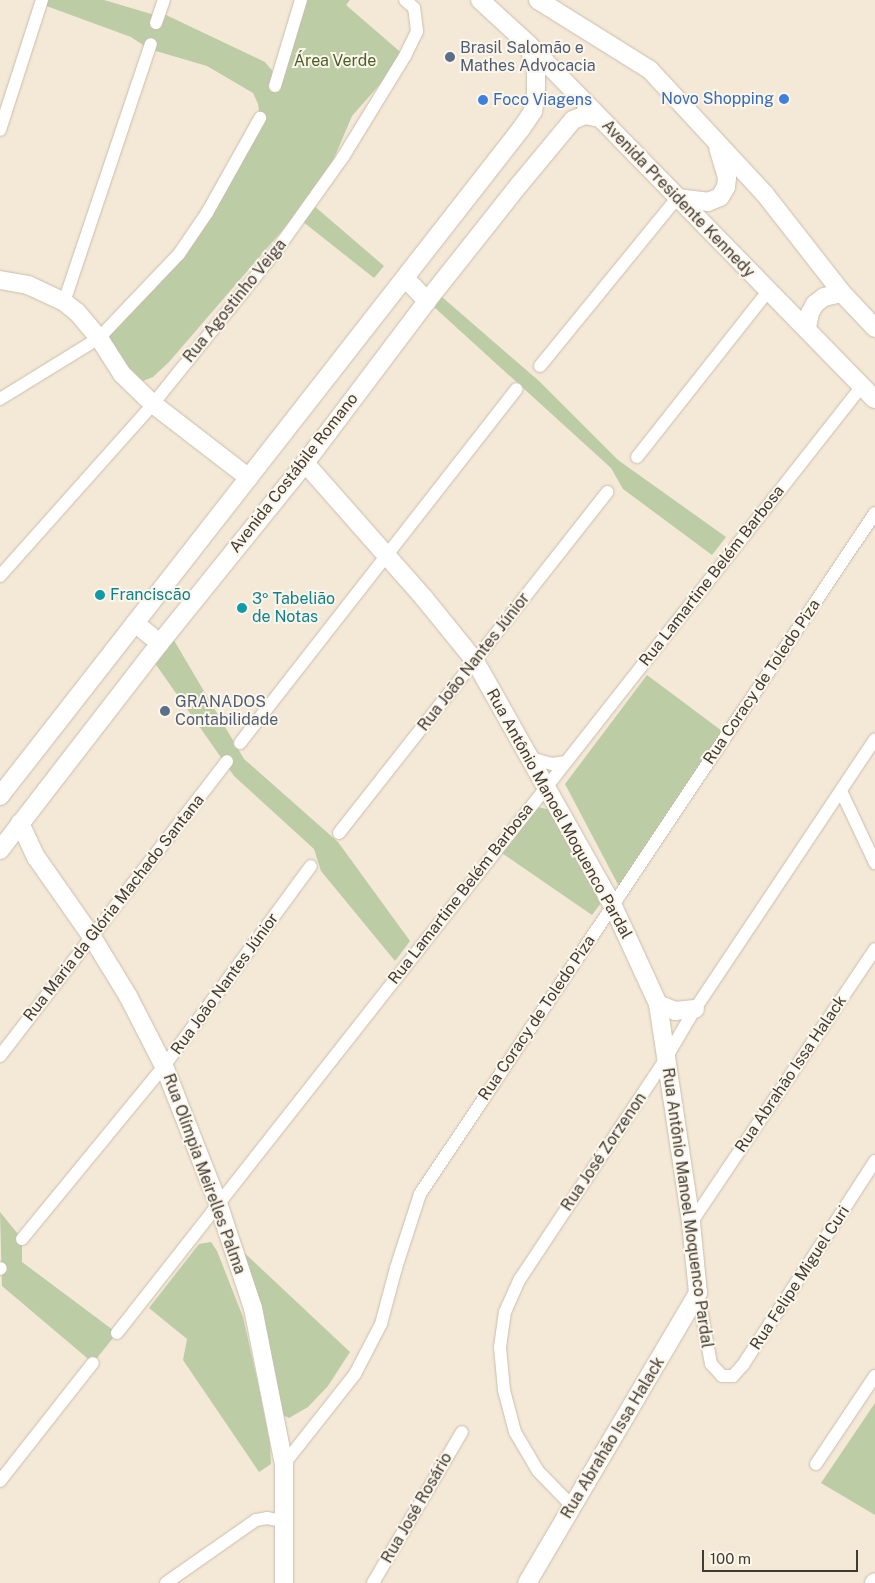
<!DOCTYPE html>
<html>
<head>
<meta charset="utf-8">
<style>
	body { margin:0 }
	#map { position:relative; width:875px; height:1583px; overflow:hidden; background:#f4e8d6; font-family:"Public Sans",sans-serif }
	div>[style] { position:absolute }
	.green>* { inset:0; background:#bccda6 }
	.roads { filter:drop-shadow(0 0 1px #c9beac) drop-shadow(0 0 1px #c9beac) }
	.street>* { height:12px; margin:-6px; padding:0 6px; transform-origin:6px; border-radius:6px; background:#fff }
	.secondary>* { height:18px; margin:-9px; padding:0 9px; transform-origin:9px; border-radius:9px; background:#fff }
	.primary>* { height:19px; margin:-9.5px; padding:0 9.5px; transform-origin:9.5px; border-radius:9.5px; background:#fff }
	.dots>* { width:14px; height:14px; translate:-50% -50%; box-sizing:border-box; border:2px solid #fdf6eb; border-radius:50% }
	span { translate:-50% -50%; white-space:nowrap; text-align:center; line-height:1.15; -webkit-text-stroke:4px #fdf6eb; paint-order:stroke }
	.service-label { font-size:16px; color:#4e5e75 }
	.left { translate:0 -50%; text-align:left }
	.park-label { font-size:16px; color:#4a6027 }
	.shop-label { font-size:16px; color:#366cbe }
	.right { translate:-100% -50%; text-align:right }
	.street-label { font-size:16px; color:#403b34 }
	.culture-label { font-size:16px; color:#0d838f }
	.scale { position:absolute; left:702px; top:1550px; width:156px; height:22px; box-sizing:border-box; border:2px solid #403b34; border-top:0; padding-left:6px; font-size:15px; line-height:18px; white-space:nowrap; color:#403b34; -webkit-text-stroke:4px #fdf6eb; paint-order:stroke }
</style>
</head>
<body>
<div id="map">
	<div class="green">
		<div style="clip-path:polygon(42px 0,104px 0,158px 16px,164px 14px,265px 62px,279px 79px,300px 0,350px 0,346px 5px,405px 56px,352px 116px,324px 182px,169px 362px,153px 377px,143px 381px,135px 380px,110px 348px,109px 336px,172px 262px,260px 118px,258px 104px,253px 93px,207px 66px,149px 49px,131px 37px,41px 4px)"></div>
		<div style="clip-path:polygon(313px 205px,384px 266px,374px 278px,302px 221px)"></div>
		<div style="clip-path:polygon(442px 297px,539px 381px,618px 460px,726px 537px,712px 555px,623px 489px,611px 468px,434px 307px)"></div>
		<div style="clip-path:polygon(172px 637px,244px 759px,338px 842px,410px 941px,395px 961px,321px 871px,314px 849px,234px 776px,152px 659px)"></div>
		<div style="clip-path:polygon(647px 675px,726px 734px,623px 894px,565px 784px)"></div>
		<div style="clip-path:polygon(530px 805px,550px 810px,599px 895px,601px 903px,592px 915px,496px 849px)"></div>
		<div style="clip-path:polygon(0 1212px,22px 1239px,22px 1262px,117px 1333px,93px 1363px,2px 1286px)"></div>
		<div style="clip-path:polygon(211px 1242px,217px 1251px,243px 1317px,259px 1388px,270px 1444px,271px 1464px,259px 1472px,183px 1360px,187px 1339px,149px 1308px,199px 1244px)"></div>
		<div style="clip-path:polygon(236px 1245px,350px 1352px,328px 1386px,308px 1407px,289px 1418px,274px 1411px)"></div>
		<div style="clip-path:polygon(875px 1403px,875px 1515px,821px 1483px)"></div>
	</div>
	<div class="roads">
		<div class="street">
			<div style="left:156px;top:23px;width:24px;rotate:-71deg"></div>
			<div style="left:275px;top:86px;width:90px;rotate:-73.2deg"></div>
			<div style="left:0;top:130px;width:137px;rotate:-72.1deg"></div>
			<div style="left:64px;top:302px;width:272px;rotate:-71.4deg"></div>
			<div style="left:540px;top:366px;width:217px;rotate:-50.8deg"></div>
			<div style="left:0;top:399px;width:116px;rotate:-31.6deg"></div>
			<div style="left:99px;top:338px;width:116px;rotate:-46.4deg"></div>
			<div style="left:179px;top:254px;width:50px;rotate:-55.7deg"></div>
			<div style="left:207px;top:213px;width:109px;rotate:-60.8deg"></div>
			<div style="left:637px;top:457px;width:211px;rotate:-51.7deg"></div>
			<div style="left:0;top:576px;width:230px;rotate:-48.3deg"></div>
			<div style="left:153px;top:404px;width:196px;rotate:-51.2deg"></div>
			<div style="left:276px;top:251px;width:115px;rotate:-54.5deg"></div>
			<div style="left:343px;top:157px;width:119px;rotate:-58.5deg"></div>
			<div style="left:405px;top:56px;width:28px;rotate:-64deg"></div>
			<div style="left:417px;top:31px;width:23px;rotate:-97deg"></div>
			<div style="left:414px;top:8px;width:12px;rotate:-138deg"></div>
			<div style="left:240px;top:743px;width:449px;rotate:-52deg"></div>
			<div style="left:530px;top:758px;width:23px;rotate:15deg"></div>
			<div style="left:552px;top:764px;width:14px;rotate:-8deg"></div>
			<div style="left:841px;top:791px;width:80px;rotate:64.7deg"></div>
			<div style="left:339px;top:833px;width:434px;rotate:-51.8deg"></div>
			<div style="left:0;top:1056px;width:372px;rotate:-52.4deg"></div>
			<div style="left:691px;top:1223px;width:330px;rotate:-56.1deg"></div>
			<div style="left:22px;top:1239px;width:224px;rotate:-50.6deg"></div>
			<div style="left:164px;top:1066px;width:248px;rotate:-53.7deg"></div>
			<div style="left:0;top:1269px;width:1px;rotate:-45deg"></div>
			<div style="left:698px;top:1293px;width:72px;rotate:79.6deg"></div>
			<div style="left:711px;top:1364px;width:16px;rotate:47deg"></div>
			<div style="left:722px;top:1376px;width:11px"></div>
			<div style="left:733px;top:1376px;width:15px;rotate:-48deg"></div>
			<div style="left:743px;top:1365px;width:243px;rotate:-57.1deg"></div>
			<div style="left:117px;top:1333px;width:1205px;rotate:-51.81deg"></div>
			<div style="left:284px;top:1464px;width:115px;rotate:-51.7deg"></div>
			<div style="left:355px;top:1374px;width:56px;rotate:-62.5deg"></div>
			<div style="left:381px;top:1324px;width:58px;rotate:-75deg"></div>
			<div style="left:396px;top:1268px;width:78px;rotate:-72deg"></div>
			<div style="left:420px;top:1194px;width:819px;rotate:-56.25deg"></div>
			<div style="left:816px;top:1464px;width:106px;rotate:-56.2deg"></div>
			<div style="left:0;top:1481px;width:150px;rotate:-51.8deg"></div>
			<div style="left:572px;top:1506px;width:49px;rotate:-134.2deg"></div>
			<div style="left:538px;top:1471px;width:45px;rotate:-120.5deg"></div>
			<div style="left:515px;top:1432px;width:43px;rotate:-104.7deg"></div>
			<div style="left:504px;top:1390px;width:43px;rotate:-95.3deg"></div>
			<div style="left:500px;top:1347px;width:35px;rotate:-82deg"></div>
			<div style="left:505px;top:1312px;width:36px;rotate:-66deg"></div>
			<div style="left:520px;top:1279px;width:265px;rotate:-56.5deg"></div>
			<div style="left:666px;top:1058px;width:57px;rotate:-59.4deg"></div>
			<div style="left:695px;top:1009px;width:324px;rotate:-56.3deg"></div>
			<div style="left:166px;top:1583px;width:110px;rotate:-35deg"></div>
			<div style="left:256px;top:1520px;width:11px;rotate:-10deg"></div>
			<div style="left:267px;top:1518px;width:16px;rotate:11deg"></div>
			<div style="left:373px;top:1583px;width:175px;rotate:-59.5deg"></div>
		</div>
		<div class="secondary">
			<div style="left:480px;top:0;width:65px;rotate:42.5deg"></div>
			<div style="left:528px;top:44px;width:496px;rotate:45.7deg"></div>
			<div style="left:538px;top:0;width:132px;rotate:32deg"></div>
			<div style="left:650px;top:70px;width:168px;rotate:47.2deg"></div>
			<div style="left:764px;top:193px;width:127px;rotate:52deg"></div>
			<div style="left:842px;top:293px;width:48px;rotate:46.7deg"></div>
			<div style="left:677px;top:198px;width:31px;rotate:7deg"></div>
			<div style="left:708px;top:202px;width:13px;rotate:-23deg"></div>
			<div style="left:720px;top:197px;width:12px;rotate:-59deg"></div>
			<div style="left:726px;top:187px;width:10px;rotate:-84deg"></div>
			<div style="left:727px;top:177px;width:30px;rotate:-107deg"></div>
			<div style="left:405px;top:278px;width:32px;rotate:46deg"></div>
			<div style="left:0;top:280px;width:28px;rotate:10deg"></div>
			<div style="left:28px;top:285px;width:40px;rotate:25deg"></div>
			<div style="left:64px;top:302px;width:16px;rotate:38deg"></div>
			<div style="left:77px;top:312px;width:34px;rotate:50deg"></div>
			<div style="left:99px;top:338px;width:43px;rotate:57.4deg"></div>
			<div style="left:122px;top:374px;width:43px;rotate:44.1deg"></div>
			<div style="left:153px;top:404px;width:121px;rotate:37.6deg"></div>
			<div style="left:807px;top:328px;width:15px;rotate:-79deg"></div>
			<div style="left:810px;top:313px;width:10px;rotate:-61deg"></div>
			<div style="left:815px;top:304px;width:11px;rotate:-38deg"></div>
			<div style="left:824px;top:297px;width:18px;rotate:-13deg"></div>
			<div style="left:305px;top:463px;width:180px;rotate:48.6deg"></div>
			<div style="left:424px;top:598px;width:81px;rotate:51deg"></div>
			<div style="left:475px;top:661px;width:279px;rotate:60.6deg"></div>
			<div style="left:612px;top:904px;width:110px;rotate:65.3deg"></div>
			<div style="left:658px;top:1004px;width:221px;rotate:81.4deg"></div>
			<div style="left:691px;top:1223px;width:70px;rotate:84.3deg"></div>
			<div style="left:698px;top:1293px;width:337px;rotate:120.5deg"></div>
			<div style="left:135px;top:623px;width:32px;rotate:39deg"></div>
			<div style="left:0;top:796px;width:846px;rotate:-52.01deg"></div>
			<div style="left:521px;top:129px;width:22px;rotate:-56deg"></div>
			<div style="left:533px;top:111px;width:17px;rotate:-80deg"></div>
			<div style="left:536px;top:94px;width:25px;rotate:-90deg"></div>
			<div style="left:536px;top:69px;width:26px;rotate:-108deg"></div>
			<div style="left:20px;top:823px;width:38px;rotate:65deg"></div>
			<div style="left:36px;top:857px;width:98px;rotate:55deg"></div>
			<div style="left:92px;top:937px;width:69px;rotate:58.6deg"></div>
			<div style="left:128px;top:996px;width:79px;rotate:62.8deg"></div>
			<div style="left:164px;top:1066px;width:147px;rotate:68.5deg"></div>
			<div style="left:218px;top:1203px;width:111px;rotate:71.6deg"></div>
			<div style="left:253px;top:1308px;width:159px;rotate:78.8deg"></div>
			<div style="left:284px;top:1464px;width:119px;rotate:90deg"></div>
			<div style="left:0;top:850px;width:262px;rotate:-52.3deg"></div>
			<div style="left:160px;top:643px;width:231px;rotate:-51.1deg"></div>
			<div style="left:305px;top:463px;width:203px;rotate:-53deg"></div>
			<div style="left:427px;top:301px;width:148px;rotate:-51.6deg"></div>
			<div style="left:519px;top:185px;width:85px;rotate:-50.3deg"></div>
			<div style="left:573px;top:120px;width:13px;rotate:-23deg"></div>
			<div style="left:585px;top:115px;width:15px;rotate:11deg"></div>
			<div style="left:658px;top:1004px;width:18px;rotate:22deg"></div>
			<div style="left:675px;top:1011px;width:20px;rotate:-6deg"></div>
		</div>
		<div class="primary">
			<div style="left:874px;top:1583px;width:1px;rotate:-45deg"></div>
		</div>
	</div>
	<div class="dots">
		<div style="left:450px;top:57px;background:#5c6f8a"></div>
		<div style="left:784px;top:99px;background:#3f7fe0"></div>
		<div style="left:483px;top:100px;background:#3f7fe0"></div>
		<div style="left:100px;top:595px;background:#0f9aa8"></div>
		<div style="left:242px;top:608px;background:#0f9aa8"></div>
		<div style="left:165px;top:711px;background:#5c6f8a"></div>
	</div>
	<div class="service-label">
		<span class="left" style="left:460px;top:57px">Brasil Salomão e<br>Mathes Advocacia</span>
		<span class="left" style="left:175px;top:711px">GRANADOS<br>Contabilidade</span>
	</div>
	<div class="park-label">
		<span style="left:335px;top:61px">Área Verde</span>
	</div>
	<div class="shop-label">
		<span class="right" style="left:774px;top:99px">Novo Shopping</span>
		<span class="left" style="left:493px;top:100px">Foco Viagens</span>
	</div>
	<div class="street-label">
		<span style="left:678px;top:199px;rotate:46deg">Avenida Presidente Kennedy</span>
		<span style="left:235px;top:301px;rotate:-51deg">Rua Agostinho Veiga</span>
		<span style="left:294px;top:473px;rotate:-52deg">Avenida Costábile Romano</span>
		<span style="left:712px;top:576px;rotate:-52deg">Rua Lamartine Belém Barbosa</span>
		<span style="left:474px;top:662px;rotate:-52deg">Rua João Nantes Júnior</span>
		<span style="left:762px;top:682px;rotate:-56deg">Rua Coracy de Toledo Piza</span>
		<span style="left:559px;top:814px;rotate:61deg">Rua Antônio Manoel Moquenco Pardal</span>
		<span style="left:461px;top:894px;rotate:-52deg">Rua Lamartine Belém Barbosa</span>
		<span style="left:114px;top:908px;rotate:-52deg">Rua Maria da Glória Machado Santana</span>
		<span style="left:225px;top:984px;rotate:-54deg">Rua João Nantes Júnior</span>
		<span style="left:537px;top:1018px;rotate:-56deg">Rua Coracy de Toledo Piza</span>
		<span style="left:791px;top:1074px;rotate:-56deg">Rua Abrahão Issa Halack</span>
		<span style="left:604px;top:1152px;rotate:-56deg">Rua José Zorzenon</span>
		<span style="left:204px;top:1174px;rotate:70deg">Rua Olímpia Meirelles Palma</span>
		<span style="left:687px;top:1208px;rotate:82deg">Rua Antônio Manoel Moquenco Pardal</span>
		<span style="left:800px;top:1278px;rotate:-57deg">Rua Felipe Miguel Curi</span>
		<span style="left:613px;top:1438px;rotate:-59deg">Rua Abrahão Issa Halack</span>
		<span style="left:417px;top:1508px;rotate:-60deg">Rua José Rosário</span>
	</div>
	<div class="culture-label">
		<span class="left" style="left:110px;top:595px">Franciscão</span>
		<span class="left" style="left:252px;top:608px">3º Tabelião<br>de Notas</span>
	</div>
	<div class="scale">100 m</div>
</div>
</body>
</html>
